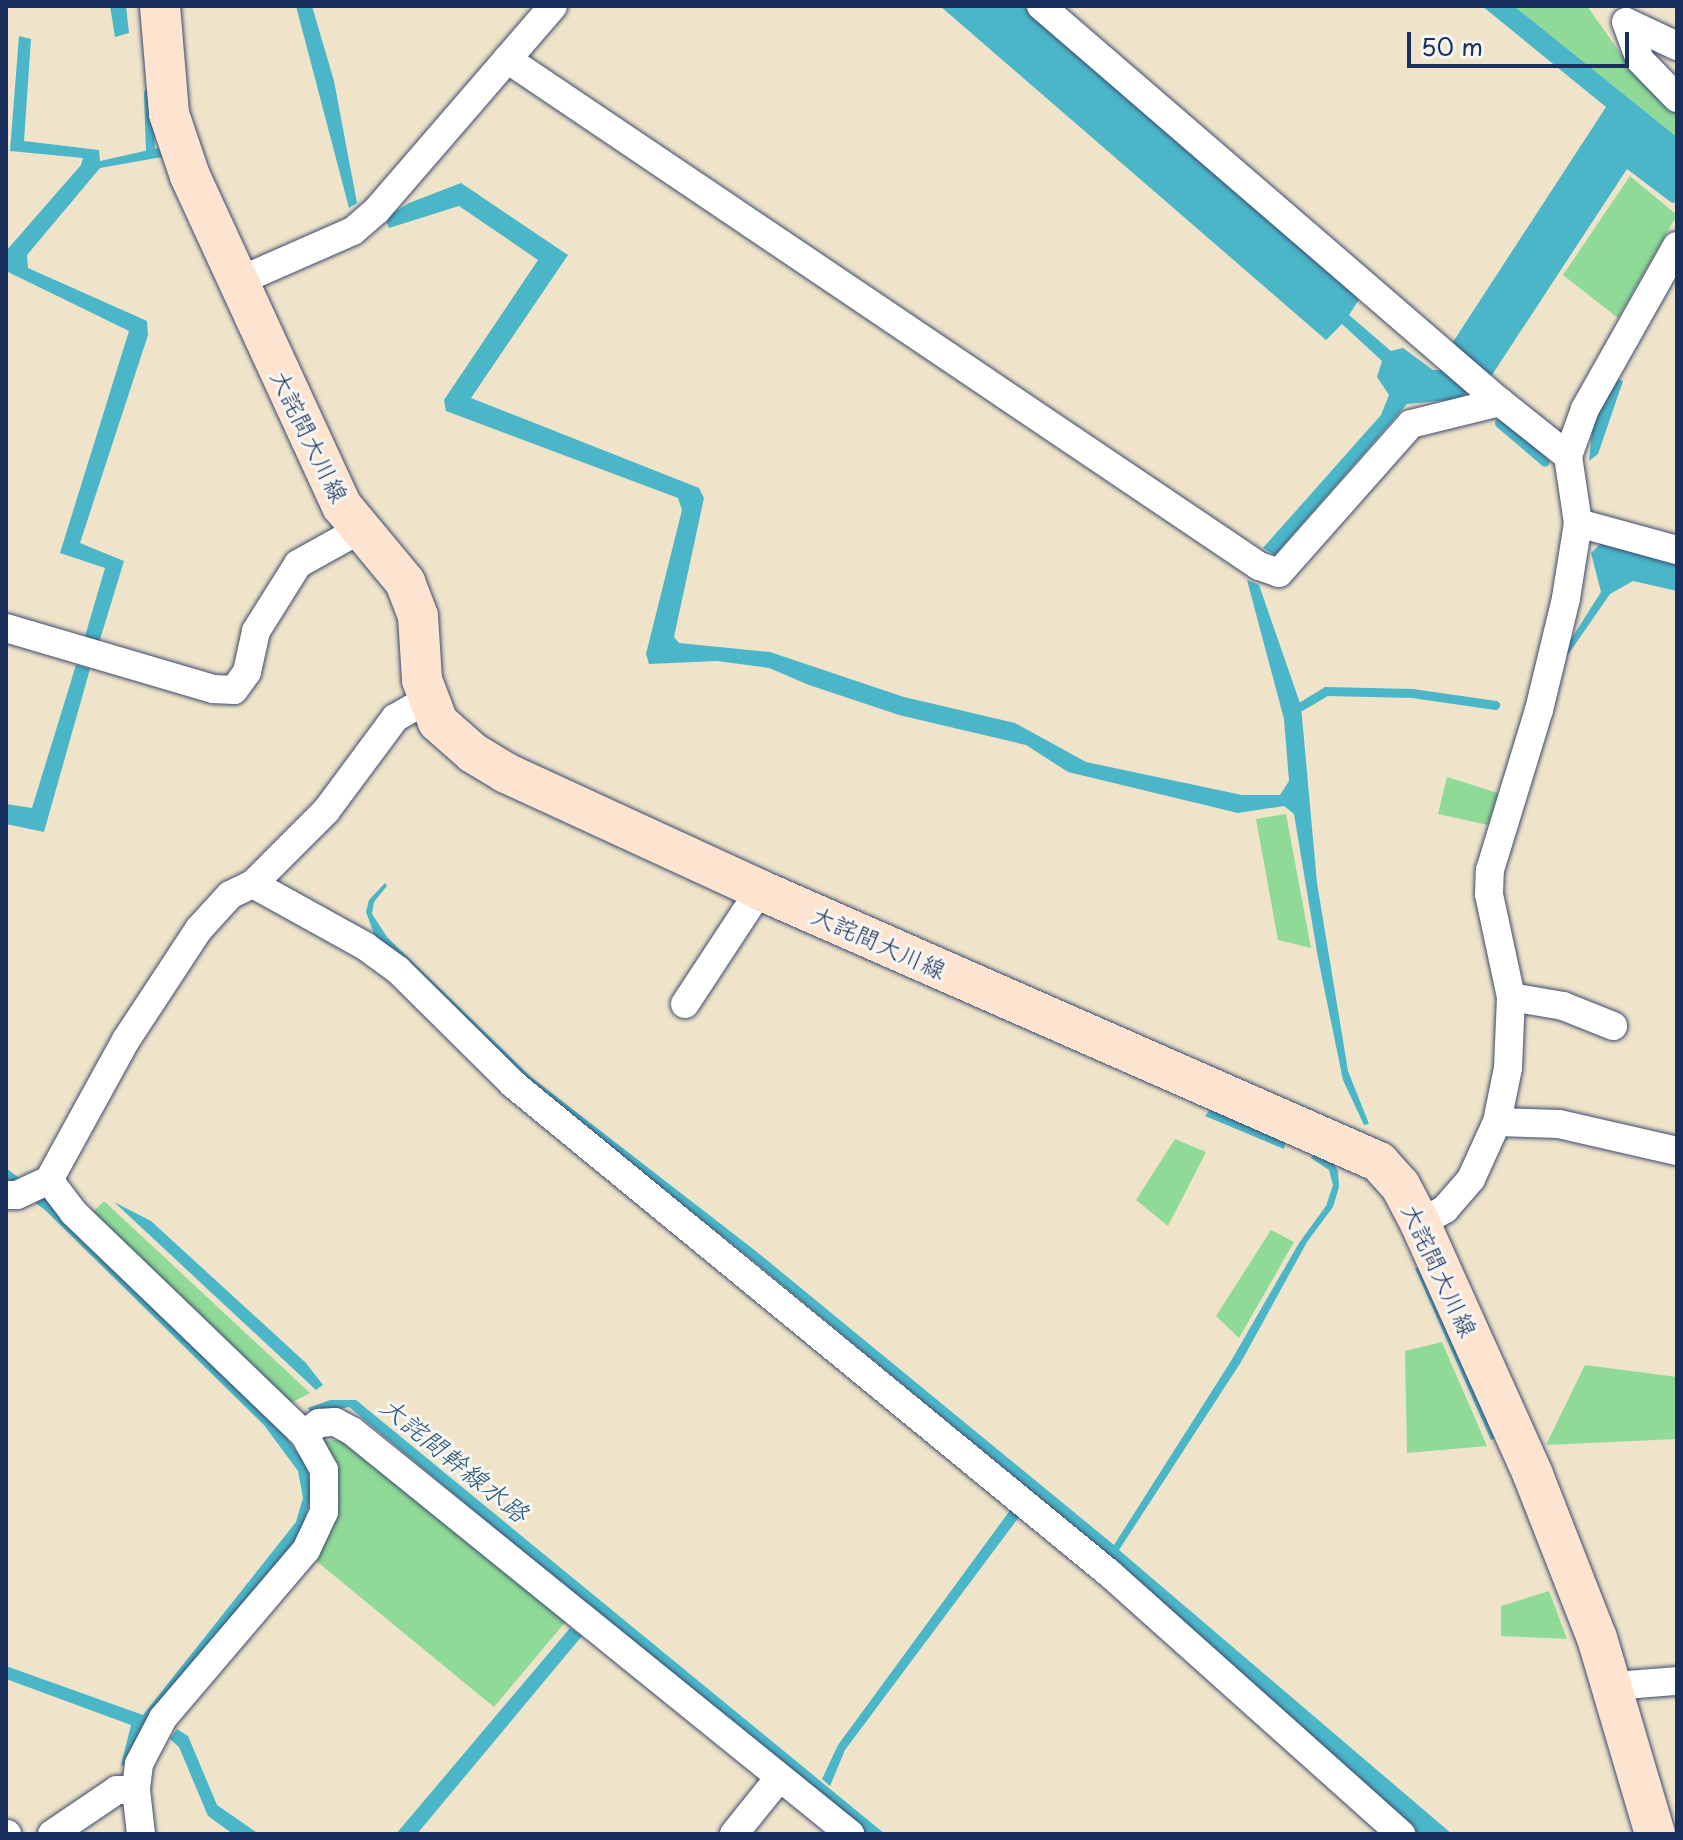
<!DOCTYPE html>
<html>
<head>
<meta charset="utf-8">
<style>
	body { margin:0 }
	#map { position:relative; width:1683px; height:1840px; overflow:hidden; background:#efe4ca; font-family:"Playpen Sans","Klee One",sans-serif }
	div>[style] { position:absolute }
	.green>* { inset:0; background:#8fda97 }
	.water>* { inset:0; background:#4bb6c8 }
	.stream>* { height:9px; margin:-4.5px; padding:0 4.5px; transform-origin:4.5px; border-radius:4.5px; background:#4bb6c8 }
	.roads { filter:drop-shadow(0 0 2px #3b4a6e) drop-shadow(0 0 2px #3b4a6e) }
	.minor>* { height:28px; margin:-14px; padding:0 14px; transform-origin:14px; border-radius:14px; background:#fff }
	.secondary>* { height:40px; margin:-20px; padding:0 20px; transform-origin:20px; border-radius:20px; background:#fde4d1 }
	span { translate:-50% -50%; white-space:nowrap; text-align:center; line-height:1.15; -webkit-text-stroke:6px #f6f6f2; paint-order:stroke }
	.street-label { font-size:24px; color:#1b2f5e }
	.water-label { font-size:26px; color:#29587e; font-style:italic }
	.frame { position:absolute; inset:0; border:8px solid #1b2f5e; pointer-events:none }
	.scale { position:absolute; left:1407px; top:32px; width:222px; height:36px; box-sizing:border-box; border:4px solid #1b2f5e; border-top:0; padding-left:10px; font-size:24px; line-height:28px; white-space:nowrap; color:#1b2f5e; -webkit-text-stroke:6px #f6f6f2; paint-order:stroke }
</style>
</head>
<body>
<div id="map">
	<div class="green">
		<div style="clip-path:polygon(1514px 6px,1587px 6px,1633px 71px,1677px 113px,1677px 137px)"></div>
		<div style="clip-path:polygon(1630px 176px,1677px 215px,1618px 318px,1563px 275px)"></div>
		<div style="clip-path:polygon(1447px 777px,1498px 793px,1488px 825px,1438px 814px)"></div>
		<div style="clip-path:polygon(1286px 814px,1311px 948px,1278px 940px,1256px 819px)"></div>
		<div style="clip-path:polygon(1175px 1139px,1206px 1152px,1168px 1226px,1136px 1200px)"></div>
		<div style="clip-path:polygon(104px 1201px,310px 1393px,291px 1403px,89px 1216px)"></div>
		<div style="clip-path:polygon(1271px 1230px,1294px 1242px,1239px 1338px,1216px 1316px)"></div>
		<div style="clip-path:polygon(1442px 1342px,1487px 1446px,1407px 1453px,1405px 1351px)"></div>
		<div style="clip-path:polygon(1585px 1365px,1677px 1377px,1677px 1439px,1546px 1445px)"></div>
		<div style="clip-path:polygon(342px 1440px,568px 1619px,494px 1707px,315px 1560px,339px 1500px,320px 1441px)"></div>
		<div style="clip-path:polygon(1549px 1591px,1567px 1639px,1501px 1636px,1501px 1606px)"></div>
	</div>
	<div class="water">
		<div style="clip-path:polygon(110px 6px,126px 6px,129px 33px,115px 37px)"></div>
		<div style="clip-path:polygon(296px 6px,312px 6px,334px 81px,357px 203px,349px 208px)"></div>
		<div style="clip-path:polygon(940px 6px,1023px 6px,1360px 298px,1349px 315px,1391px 351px,1403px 348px,1433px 370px,1444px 370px,1451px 345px,1606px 107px,1482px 6px,1514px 6px,1677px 137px,1677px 202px,1672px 203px,1627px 169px,1490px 378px,1481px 370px,1461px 399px,1407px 404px,1275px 555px,1263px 548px,1381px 415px,1389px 395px,1377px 377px,1382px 361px,1342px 324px,1326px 340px)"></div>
		<div style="clip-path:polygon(19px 36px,31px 39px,24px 141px,99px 150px,100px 161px,158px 148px,162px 157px,100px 168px,27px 255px,28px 268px,147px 321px,148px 335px,80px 543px,124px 561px,98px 646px,83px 643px,105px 568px,60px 553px,129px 331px,6px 271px,6px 251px,81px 165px,83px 158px,10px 151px)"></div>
		<div style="clip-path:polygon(461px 183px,568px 255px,471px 398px,699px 488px,704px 498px,674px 637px,679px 643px,770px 652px,904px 697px,1015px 723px,1086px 762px,1242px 795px,1280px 795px,1289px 781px,1284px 719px,1247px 580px,1259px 585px,1301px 706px,1317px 883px,1348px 1071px,1369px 1124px,1364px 1125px,1343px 1080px,1318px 958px,1294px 814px,1284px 806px,1238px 813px,1068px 772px,1026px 745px,899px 715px,809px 685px,769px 668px,717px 661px,649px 664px,646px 654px,682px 510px,678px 498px,446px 411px,444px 400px,538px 260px,459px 206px,389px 228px,385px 218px,409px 203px)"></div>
		<div style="clip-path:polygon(1615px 378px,1623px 381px,1598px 454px,1589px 461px,1593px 421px)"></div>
		<div style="clip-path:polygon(1603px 541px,1677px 560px,1677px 591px,1633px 581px,1610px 594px,1565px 659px,1570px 641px,1601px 592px,1591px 553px)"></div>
		<div style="clip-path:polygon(76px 665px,90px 669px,44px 832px,6px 824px,6px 804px,32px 808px)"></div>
		<div style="clip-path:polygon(385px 883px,387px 886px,374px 902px,372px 914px,387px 937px,531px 1077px,757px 1252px,1114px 1545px,1231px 1361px,1299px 1243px,1326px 1206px,1333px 1185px,1329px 1170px,1311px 1158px,1314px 1153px,1332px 1161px,1338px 1171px,1339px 1187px,1333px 1207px,1307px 1242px,1241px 1362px,1119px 1550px,1452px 1834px,1418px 1834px,1123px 1567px,752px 1260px,523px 1078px,374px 934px,366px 912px,369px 900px)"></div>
		<div style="clip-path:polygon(1212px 1107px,1286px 1138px,1284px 1149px,1205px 1116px)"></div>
		<div style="clip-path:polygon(6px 1168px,52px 1203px,276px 1423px,308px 1468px,311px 1495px,302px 1532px,150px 1720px,127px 1767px,121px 1765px,131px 1725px,6px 1679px,6px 1666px,143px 1715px,296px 1522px,303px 1498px,298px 1471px,264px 1425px,45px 1210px,6px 1181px)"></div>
		<div style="clip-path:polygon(114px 1202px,151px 1221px,306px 1363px,323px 1385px,316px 1390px)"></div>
		<div style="clip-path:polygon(1424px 1267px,1497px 1438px,1491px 1440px,1415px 1268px)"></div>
		<div style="clip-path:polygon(330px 1400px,356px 1400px,885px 1834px,866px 1834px,810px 1790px,349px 1407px,313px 1415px,308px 1408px)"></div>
		<div style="clip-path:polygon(1011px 1509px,1019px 1517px,845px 1750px,830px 1786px,822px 1779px,838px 1745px)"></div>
		<div style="clip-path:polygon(570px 1628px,582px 1636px,417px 1834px,396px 1834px)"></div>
		<div style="clip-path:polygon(177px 1729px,188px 1736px,217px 1805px,259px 1834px,233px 1834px,208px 1816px,179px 1747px,170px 1739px)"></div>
	</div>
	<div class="stream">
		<div style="left:148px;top:93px;width:57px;rotate:88deg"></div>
		<div style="left:1499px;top:423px;width:60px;rotate:40.3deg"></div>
		<div style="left:1301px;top:706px;width:29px;rotate:-31deg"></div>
		<div style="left:1326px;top:691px;width:86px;rotate:1.3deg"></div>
		<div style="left:1412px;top:693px;width:84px;rotate:8.2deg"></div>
	</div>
	<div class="roads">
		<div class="minor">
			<div style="left:1041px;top:6px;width:606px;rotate:40.79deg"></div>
			<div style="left:1500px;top:402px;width:87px;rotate:38.5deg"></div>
			<div style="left:1677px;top:46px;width:56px;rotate:-154.8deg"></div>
			<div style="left:1626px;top:22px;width:40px;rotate:69.8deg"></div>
			<div style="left:1640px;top:60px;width:53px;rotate:45.8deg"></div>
			<div style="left:507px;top:59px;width:907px;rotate:33.99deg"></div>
			<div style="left:1259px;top:566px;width:21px;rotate:19deg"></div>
			<div style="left:1279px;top:573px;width:199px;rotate:-48.5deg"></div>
			<div style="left:1411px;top:424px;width:92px;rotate:-13.9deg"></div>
			<div style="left:239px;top:281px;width:124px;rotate:-23.7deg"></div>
			<div style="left:353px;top:231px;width:32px;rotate:-41deg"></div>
			<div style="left:377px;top:210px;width:269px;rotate:-49.2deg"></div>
			<div style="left:1578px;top:523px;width:103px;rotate:15.3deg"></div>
			<div style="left:6px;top:628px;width:216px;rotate:16.4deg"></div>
			<div style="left:213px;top:689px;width:21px;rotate:3deg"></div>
			<div style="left:234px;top:690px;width:22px;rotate:-54deg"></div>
			<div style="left:247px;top:672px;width:42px;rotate:-77.6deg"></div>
			<div style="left:256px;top:631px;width:79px;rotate:-57.9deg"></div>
			<div style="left:298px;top:564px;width:72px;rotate:-29.1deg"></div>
			<div style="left:253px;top:884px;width:128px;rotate:29deg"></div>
			<div style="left:365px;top:946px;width:41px;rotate:36deg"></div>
			<div style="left:398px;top:970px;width:162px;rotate:44.7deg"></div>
			<div style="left:513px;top:1084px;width:771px;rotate:39.37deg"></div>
			<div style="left:1109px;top:1573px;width:392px;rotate:41.8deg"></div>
			<div style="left:1511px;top:997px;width:53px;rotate:9.8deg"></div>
			<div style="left:1563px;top:1006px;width:54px;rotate:21.8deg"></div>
			<div style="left:685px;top:1004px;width:136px;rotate:-56.7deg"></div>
			<div style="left:1497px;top:1122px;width:62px;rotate:1.8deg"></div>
			<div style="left:1559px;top:1124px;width:121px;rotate:12.9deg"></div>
			<div style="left:49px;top:1180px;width:160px;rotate:-61.2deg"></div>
			<div style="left:126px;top:1040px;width:133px;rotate:-56.7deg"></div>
			<div style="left:199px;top:929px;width:46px;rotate:-47.6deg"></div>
			<div style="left:230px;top:895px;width:25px;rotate:-26deg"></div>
			<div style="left:253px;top:884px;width:103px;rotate:-45deg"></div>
			<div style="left:326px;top:811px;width:116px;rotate:-53.4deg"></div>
			<div style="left:395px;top:718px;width:39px;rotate:-30deg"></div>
			<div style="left:6px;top:1195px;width:11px"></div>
			<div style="left:17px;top:1195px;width:35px;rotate:-25deg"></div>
			<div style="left:49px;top:1180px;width:41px;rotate:52.9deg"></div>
			<div style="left:74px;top:1213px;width:319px;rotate:43.9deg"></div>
			<div style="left:304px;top:1434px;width:41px;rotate:60.9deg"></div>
			<div style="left:324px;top:1470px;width:42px;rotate:90deg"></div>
			<div style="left:324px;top:1512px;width:42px;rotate:115.3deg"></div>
			<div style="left:306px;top:1550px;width:221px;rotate:130.4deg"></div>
			<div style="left:163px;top:1718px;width:52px;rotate:117.6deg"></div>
			<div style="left:139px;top:1764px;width:26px;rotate:97deg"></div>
			<div style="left:136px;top:1790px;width:44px;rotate:83.5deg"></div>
			<div style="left:1420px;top:1223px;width:29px;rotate:-29deg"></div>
			<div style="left:1445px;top:1209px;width:40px;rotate:-49deg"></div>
			<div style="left:1471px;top:1179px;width:63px;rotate:-65.5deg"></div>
			<div style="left:1497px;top:1122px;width:55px;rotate:-78.5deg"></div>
			<div style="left:1508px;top:1068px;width:71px;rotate:-87.6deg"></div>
			<div style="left:1511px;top:997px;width:105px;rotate:-102.1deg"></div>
			<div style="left:1489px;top:894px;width:24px;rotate:-88deg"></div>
			<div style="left:1490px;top:870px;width:167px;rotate:-73deg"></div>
			<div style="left:1539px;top:710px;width:115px;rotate:-76.4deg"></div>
			<div style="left:1566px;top:598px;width:76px;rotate:-80.9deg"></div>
			<div style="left:1578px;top:523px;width:68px;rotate:-98.5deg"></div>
			<div style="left:1568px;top:456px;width:50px;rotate:-70.1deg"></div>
			<div style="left:1585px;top:409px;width:187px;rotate:-60.6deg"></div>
			<div style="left:304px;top:1434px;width:19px;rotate:-36deg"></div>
			<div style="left:319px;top:1423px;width:16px;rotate:-4deg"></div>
			<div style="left:335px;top:1422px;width:19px;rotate:28deg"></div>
			<div style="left:352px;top:1431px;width:641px;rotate:38.98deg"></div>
			<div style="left:1613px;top:1686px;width:64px;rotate:-4.5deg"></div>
			<div style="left:6px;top:1834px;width:1px"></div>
			<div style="left:52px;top:1834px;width:78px;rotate:-34.1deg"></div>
			<div style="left:117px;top:1790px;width:19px"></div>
			<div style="left:734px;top:1834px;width:72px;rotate:-51.2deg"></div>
		</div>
		<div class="secondary">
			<div style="left:160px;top:6px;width:108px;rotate:85.2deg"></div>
			<div style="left:169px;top:114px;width:65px;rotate:71.3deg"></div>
			<div style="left:190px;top:176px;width:363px;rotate:65.3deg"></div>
			<div style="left:342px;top:506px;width:99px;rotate:50.3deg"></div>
			<div style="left:405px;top:582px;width:36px;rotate:69deg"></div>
			<div style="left:418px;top:616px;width:64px;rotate:86.4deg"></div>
			<div style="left:422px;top:680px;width:45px;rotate:69.1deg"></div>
			<div style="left:438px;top:722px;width:47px;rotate:41.5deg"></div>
			<div style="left:473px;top:753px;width:39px;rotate:31deg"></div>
			<div style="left:506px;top:773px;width:280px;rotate:24.7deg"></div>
			<div style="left:760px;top:890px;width:676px;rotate:23.72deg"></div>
			<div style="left:1379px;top:1162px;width:31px;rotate:48deg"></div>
			<div style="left:1400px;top:1185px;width:43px;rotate:62.2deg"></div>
			<div style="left:1420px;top:1223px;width:276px;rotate:65.8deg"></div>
			<div style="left:1533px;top:1475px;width:175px;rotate:68.6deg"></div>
			<div style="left:1597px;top:1638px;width:204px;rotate:73.5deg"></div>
		</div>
	</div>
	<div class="street-label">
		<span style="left:310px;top:436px;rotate:64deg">大詫間大川線</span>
		<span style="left:879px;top:942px;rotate:24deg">大詫間大川線</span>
		<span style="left:1440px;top:1270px;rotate:65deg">大詫間大川線</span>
	</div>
	<div class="water-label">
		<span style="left:455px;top:1459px;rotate:39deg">大詫間幹線水路</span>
	</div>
	<div class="frame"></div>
	<div class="scale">50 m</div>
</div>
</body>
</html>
